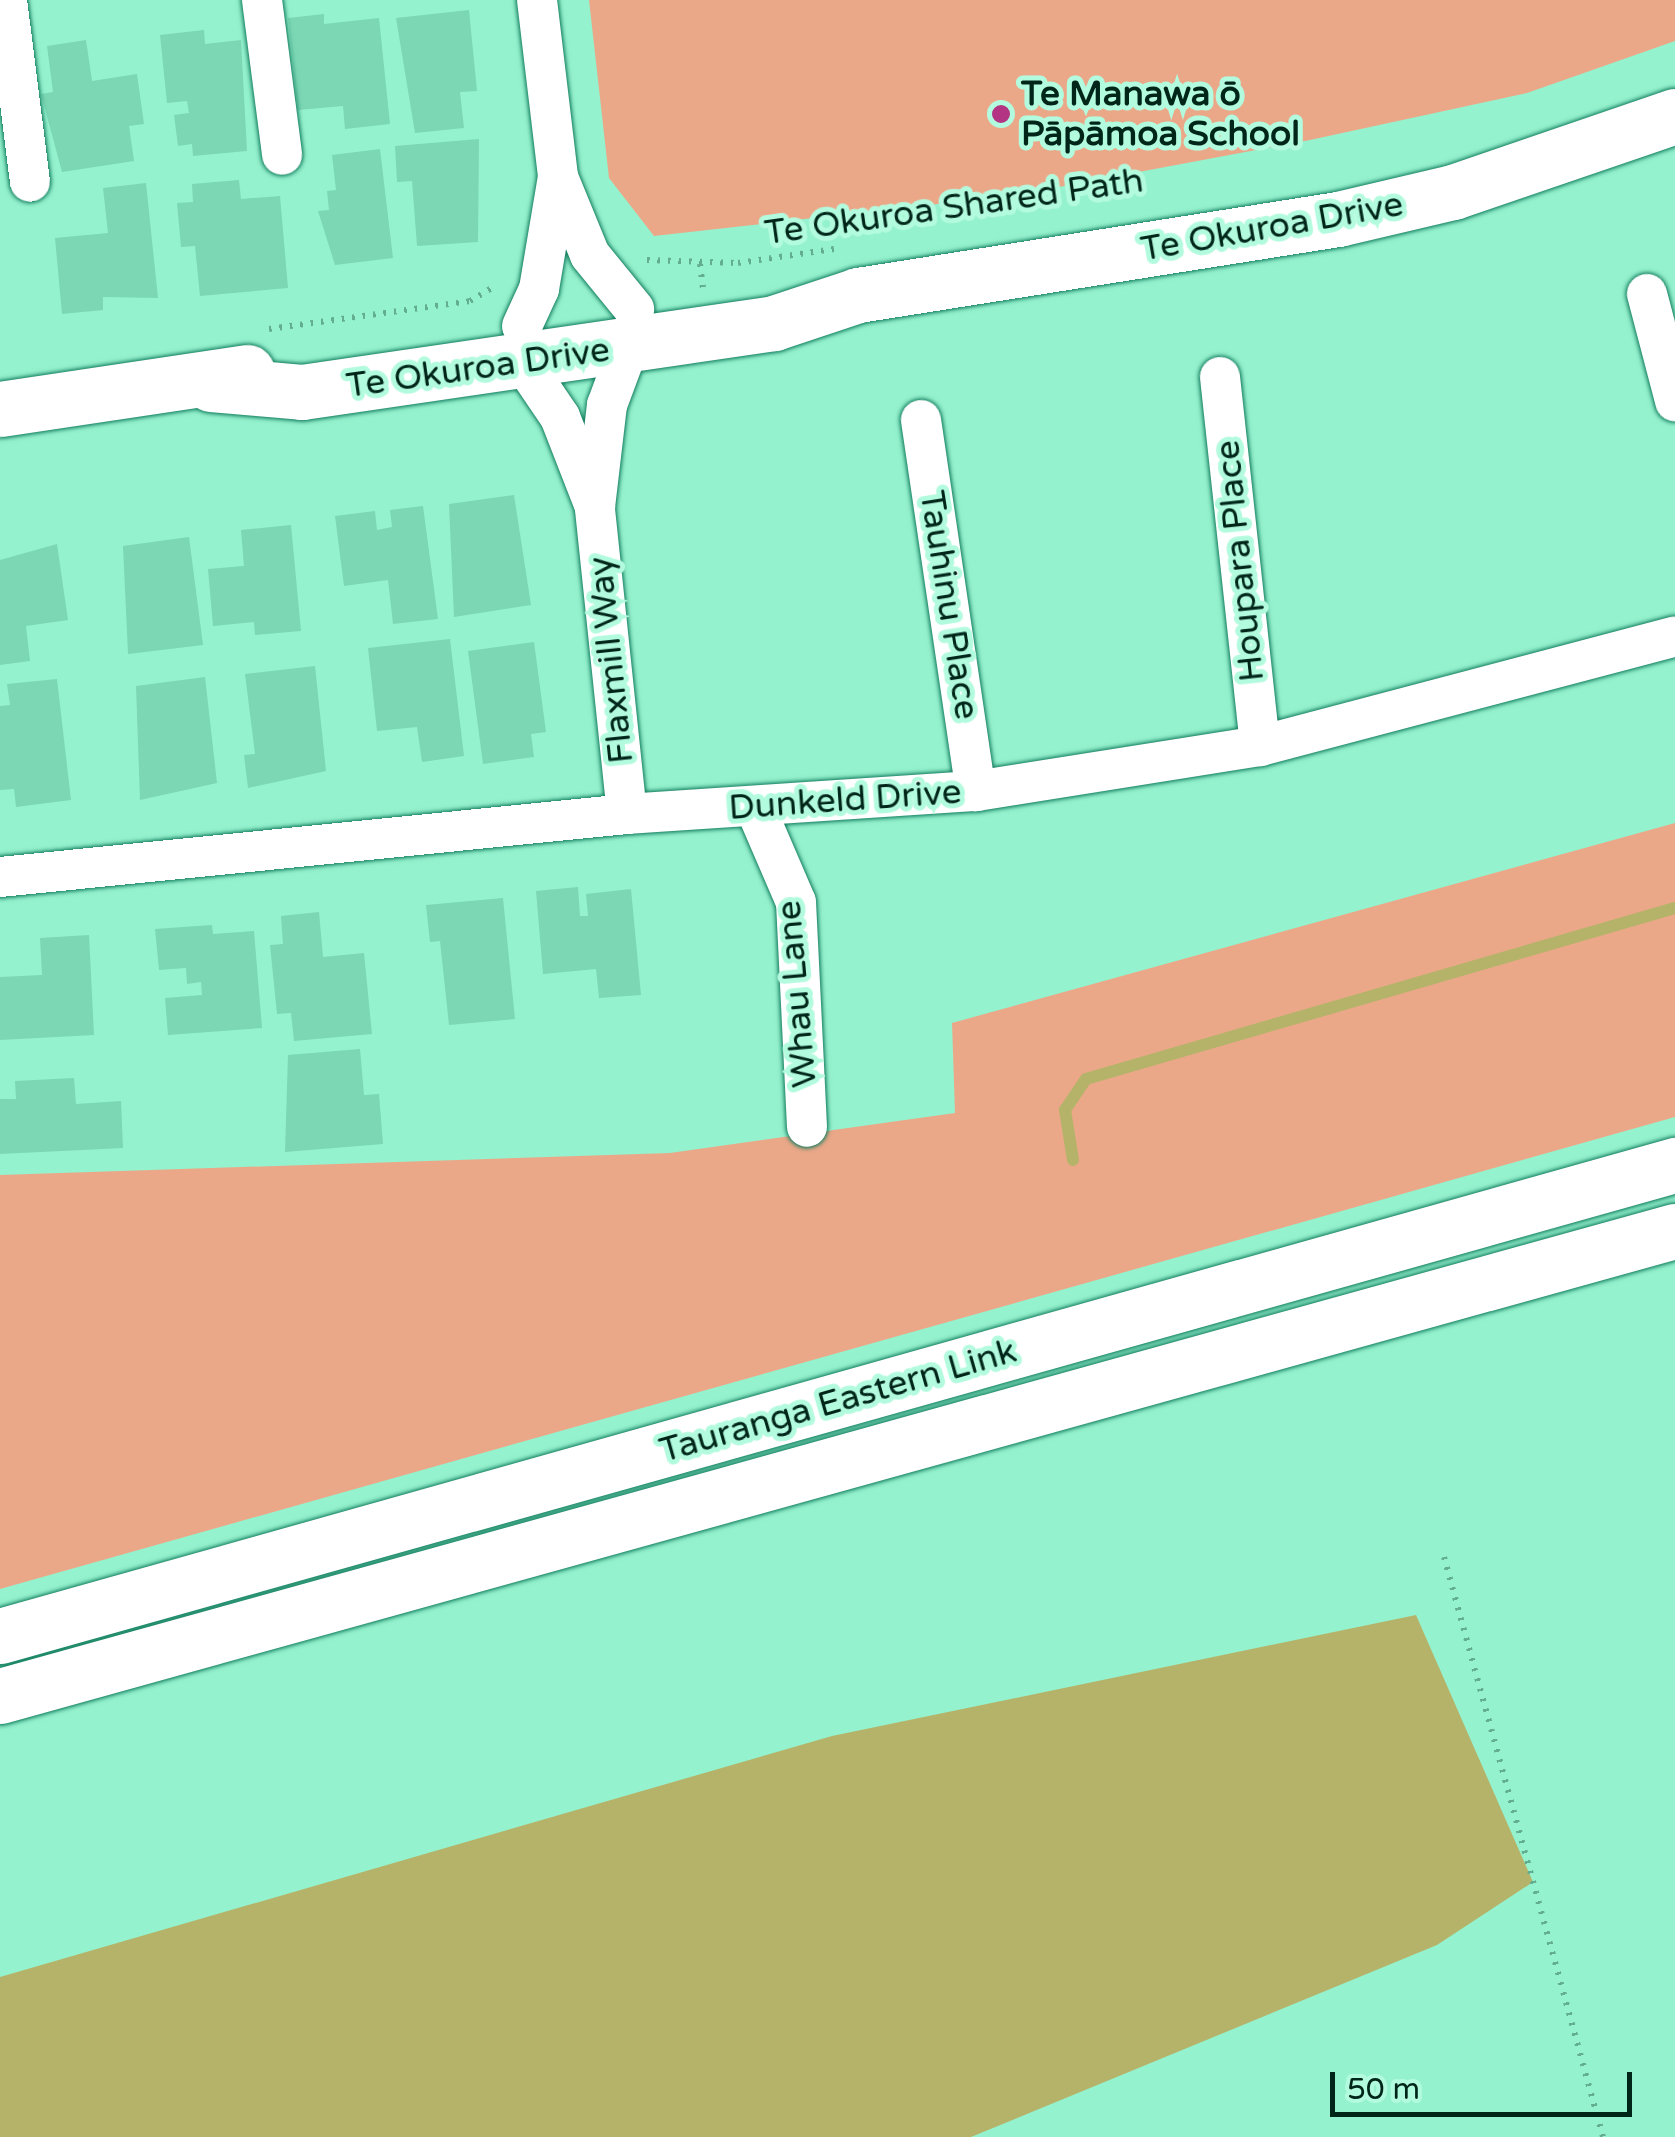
<!DOCTYPE html>
<html>
<head>
<meta charset="utf-8">
<style>
	body { margin:0 }
	#map { position:relative; width:1675px; height:2137px; overflow:hidden; background:#95f2ce; font-family:"Varela Round",sans-serif }
	div>[style] { position:absolute }
	.green>* { inset:0; background:#eba888 }
	.water>* { inset:0; background:#b5b369 }
	.stream>* { height:12px; margin:-6px; padding:0 6px; transform-origin:6px; border-radius:6px; background:#b5b369 }
	.building>* { inset:0; background:#7bd7b4 }
	.path>* { height:6px; margin-top:-3px; transform-origin:0; background:repeating-linear-gradient(90deg,#63ae92 0 2.5px,transparent 0 10.5px) }
	.roads { filter:drop-shadow(0 0 2px #127d5e) drop-shadow(0 0 2px #127d5e) }
	.street>* { height:40px; margin:-20px; padding:0 20px; transform-origin:20px; border-radius:20px; background:#fff }
	.secondary>* { height:55px; margin:-27.5px; padding:0 27.5px; transform-origin:27.5px; border-radius:27.5px; background:#fff }
	.highway>* { height:55px; margin:-27.5px; padding:0 27.5px; transform-origin:27.5px; border-radius:27.5px; background:#fff }
	.dots>* { width:28px; height:28px; translate:-50% -50%; box-sizing:border-box; border:5px solid #b3fbde; border-radius:50% }
	span { translate:-50% -50%; white-space:nowrap; text-align:center; line-height:1.15; -webkit-text-stroke:10px #b3fbde; paint-order:stroke }
	.poi-label { font-size:35px; color:#00261a; font-weight:700 }
	.left { translate:0 -50%; text-align:left }
	.street-label { font-size:35px; color:#00261a }
	.scale { position:absolute; left:1330px; top:2072px; width:302px; height:45px; box-sizing:border-box; border:5px solid #00261a; border-top:0; padding-left:12px; font-size:30px; line-height:35px; white-space:nowrap; color:#00261a; -webkit-text-stroke:8px #b3fbde; paint-order:stroke }
</style>
</head>
<body>
<div id="map">
	<div class="green">
		<div style="clip-path:polygon(589px 0,1675px 0,1675px 41px,1527px 93px,1310px 140px,1010px 196px,654px 236px,609px 178px)"></div>
		<div style="clip-path:polygon(1675px 823px,1675px 1117px,0 1589px,0 1175px,670px 1153px,955px 1113px,952px 1023px)"></div>
	</div>
	<div class="water">
		<div style="clip-path:polygon(1416px 1615px,1533px 1882px,1437px 1945px,971px 2137px,0 2137px,0 1977px,832px 1736px)"></div>
	</div>
	<div class="stream">
		<div style="left:1073px;top:1160px;width:51px;rotate:-99.1deg"></div>
		<div style="left:1065px;top:1110px;width:37px;rotate:-56deg"></div>
		<div style="left:1086px;top:1079px;width:613px;rotate:-16.19deg"></div>
	</div>
	<div class="building">
		<div style="clip-path:polygon(469px 10px,477px 91px,460px 92px,464px 128px,415px 133px,396px 18px)"></div>
		<div style="clip-path:polygon(324px 14px,324px 24px,379px 18px,390px 124px,345px 129px,343px 106px,298px 110px,288px 18px)"></div>
		<div style="clip-path:polygon(204px 30px,205px 44px,241px 40px,247px 151px,193px 156px,192px 144px,178px 146px,174px 115px,189px 113px,187px 101px,167px 103px,160px 35px)"></div>
		<div style="clip-path:polygon(86px 40px,92px 81px,137px 74px,144px 124px,129px 126px,134px 161px,62px 172px,41px 94px,53px 92px,47px 46px)"></div>
		<div style="clip-path:polygon(479px 139px,478px 242px,417px 246px,412px 181px,397px 182px,395px 146px)"></div>
		<div style="clip-path:polygon(380px 149px,393px 258px,335px 265px,318px 211px,329px 210px,327px 191px,336px 190px,332px 155px)"></div>
		<div style="clip-path:polygon(239px 180px,241px 199px,280px 196px,288px 288px,200px 296px,195px 246px,181px 247px,177px 203px,193px 202px,192px 184px)"></div>
		<div style="clip-path:polygon(146px 183px,158px 298px,103px 297px,103px 310px,62px 314px,55px 238px,108px 233px,103px 188px)"></div>
		<div style="clip-path:polygon(514px 495px,531px 605px,454px 617px,449px 504px)"></div>
		<div style="clip-path:polygon(423px 506px,438px 619px,393px 624px,388px 580px,344px 586px,335px 516px,375px 511px,377px 530px,392px 527px,390px 510px)"></div>
		<div style="clip-path:polygon(291px 525px,301px 631px,255px 635px,254px 622px,213px 626px,208px 569px,244px 566px,241px 530px)"></div>
		<div style="clip-path:polygon(189px 537px,203px 645px,128px 654px,123px 546px)"></div>
		<div style="clip-path:polygon(57px 544px,68px 620px,26px 626px,30px 661px,0 665px,0 560px)"></div>
		<div style="clip-path:polygon(450px 639px,464px 756px,422px 762px,417px 727px,377px 731px,368px 648px)"></div>
		<div style="clip-path:polygon(534px 642px,546px 732px,531px 734px,534px 757px,483px 764px,468px 651px)"></div>
		<div style="clip-path:polygon(315px 666px,326px 771px,248px 788px,244px 755px,255px 754px,245px 674px)"></div>
		<div style="clip-path:polygon(205px 677px,217px 783px,140px 800px,136px 686px)"></div>
		<div style="clip-path:polygon(57px 679px,71px 800px,16px 807px,14px 789px,0 790px,0 706px,10px 705px,7px 684px)"></div>
		<div style="clip-path:polygon(578px 887px,580px 916px,588px 916px,586px 894px,631px 889px,641px 995px,599px 998px,596px 969px,543px 974px,536px 891px)"></div>
		<div style="clip-path:polygon(503px 898px,515px 1019px,449px 1025px,440px 941px,430px 942px,426px 905px)"></div>
		<div style="clip-path:polygon(319px 912px,323px 957px,364px 953px,372px 1034px,294px 1041px,291px 1013px,277px 1014px,270px 945px,283px 944px,281px 916px)"></div>
		<div style="clip-path:polygon(212px 925px,213px 934px,254px 931px,262px 1028px,168px 1035px,165px 998px,202px 995px,201px 982px,187px 984px,186px 968px,159px 970px,155px 929px)"></div>
		<div style="clip-path:polygon(89px 935px,94px 1035px,0 1040px,0 977px,42px 975px,40px 938px)"></div>
		<div style="clip-path:polygon(360px 1049px,364px 1095px,379px 1094px,383px 1144px,285px 1152px,288px 1055px)"></div>
		<div style="clip-path:polygon(74px 1078px,76px 1104px,121px 1101px,123px 1148px,0 1154px,0 1099px,16px 1099px,15px 1081px)"></div>
	</div>
	<div class="path">
		<div style="left:647px;top:260px;width:91px;rotate:1.9deg"></div>
		<div style="left:738px;top:263px;width:97px;rotate:-8.3deg"></div>
		<div style="left:700px;top:264px;width:24px;rotate:83deg"></div>
		<div style="left:269px;top:329px;width:203px;rotate:-7.9deg"></div>
		<div style="left:470px;top:301px;width:29px;rotate:-31deg"></div>
		<div style="left:1444px;top:1557px;width:601px;rotate:74.67deg"></div>
	</div>
	<div class="roads">
		<div class="street">
			<div style="left:7px;top:0;width:183px;rotate:82.8deg"></div>
			<div style="left:262px;top:0;width:156px;rotate:82.6deg"></div>
			<div style="left:537px;top:0;width:178px;rotate:83.2deg"></div>
			<div style="left:558px;top:177px;width:84px;rotate:67.7deg"></div>
			<div style="left:590px;top:255px;width:70px;rotate:50.8deg"></div>
			<div style="left:1647px;top:294px;width:111px;rotate:75.3deg"></div>
			<div style="left:522px;top:326px;width:41px;rotate:-65.3deg"></div>
			<div style="left:539px;top:289px;width:114px;rotate:-80.4deg"></div>
			<div style="left:524px;top:364px;width:64px;rotate:55.8deg"></div>
			<div style="left:560px;top:417px;width:97px;rotate:68.7deg"></div>
			<div style="left:1220px;top:377px;width:371px;rotate:83.8deg"></div>
			<div style="left:921px;top:420px;width:375px;rotate:81.6deg"></div>
			<div style="left:755px;top:807px;width:103px;rotate:66.7deg"></div>
			<div style="left:796px;top:902px;width:225px;rotate:87.2deg"></div>
			<div style="left:627px;top:814px;width:309px;rotate:-96deg"></div>
			<div style="left:595px;top:507px;width:103px;rotate:-83.3deg"></div>
			<div style="left:607px;top:405px;width:63px;rotate:-69.6deg"></div>
			<div style="left:0;top:877px;width:630px;rotate:-5.74deg"></div>
			<div style="left:627px;top:814px;width:350px;rotate:-3.8deg"></div>
			<div style="left:976px;top:791px;width:288px;rotate:-9deg"></div>
			<div style="left:1260px;top:746px;width:429px;rotate:-14.8deg"></div>
		</div>
		<div class="secondary">
			<div style="left:211px;top:384px;width:91px;rotate:5deg"></div>
			<div style="left:302px;top:392px;width:477px;rotate:-8.3deg"></div>
			<div style="left:774px;top:323px;width:89px;rotate:-18.4deg"></div>
			<div style="left:858px;top:295px;width:486px;rotate:-9deg"></div>
			<div style="left:1338px;top:219px;width:118px;rotate:-13.2deg"></div>
			<div style="left:1453px;top:192px;width:235px;rotate:-18.9deg"></div>
			<div style="left:0;top:409px;width:250px;rotate:-8.5deg"></div>
		</div>
		<div class="highway">
			<div style="left:0;top:1636px;width:1740px;rotate:-15.71deg"></div>
			<div style="left:0;top:1696px;width:1738px;rotate:-15.52deg"></div>
		</div>
	</div>
	<div class="dots">
		<div style="left:1001px;top:114px;background:#b23482"></div>
	</div>
	<div class="poi-label">
		<span class="left" style="left:1021px;top:114px">Te Manawa ō<br>Pāpāmoa School</span>
	</div>
	<div class="street-label">
		<span style="left:954px;top:207px;rotate:-8deg">Te Okuroa Shared Path</span>
		<span style="left:1272px;top:227px;rotate:-10deg">Te Okuroa Drive</span>
		<span style="left:478px;top:368px;rotate:-8deg">Te Okuroa Drive</span>
		<span style="left:1240px;top:561px;rotate:-96deg">Houpara Place</span>
		<span style="left:949px;top:605px;rotate:81deg">Tauhinu Place</span>
		<span style="left:611px;top:660px;rotate:-96deg">Flaxmill Way</span>
		<span style="left:845px;top:800px;rotate:-4deg">Dunkeld Drive</span>
		<span style="left:797px;top:994px;rotate:-95deg">Whau Lane</span>
		<span style="left:838px;top:1401px;rotate:-16deg">Tauranga Eastern Link</span>
	</div>
	<div class="scale">50 m</div>
</div>
</body>
</html>
